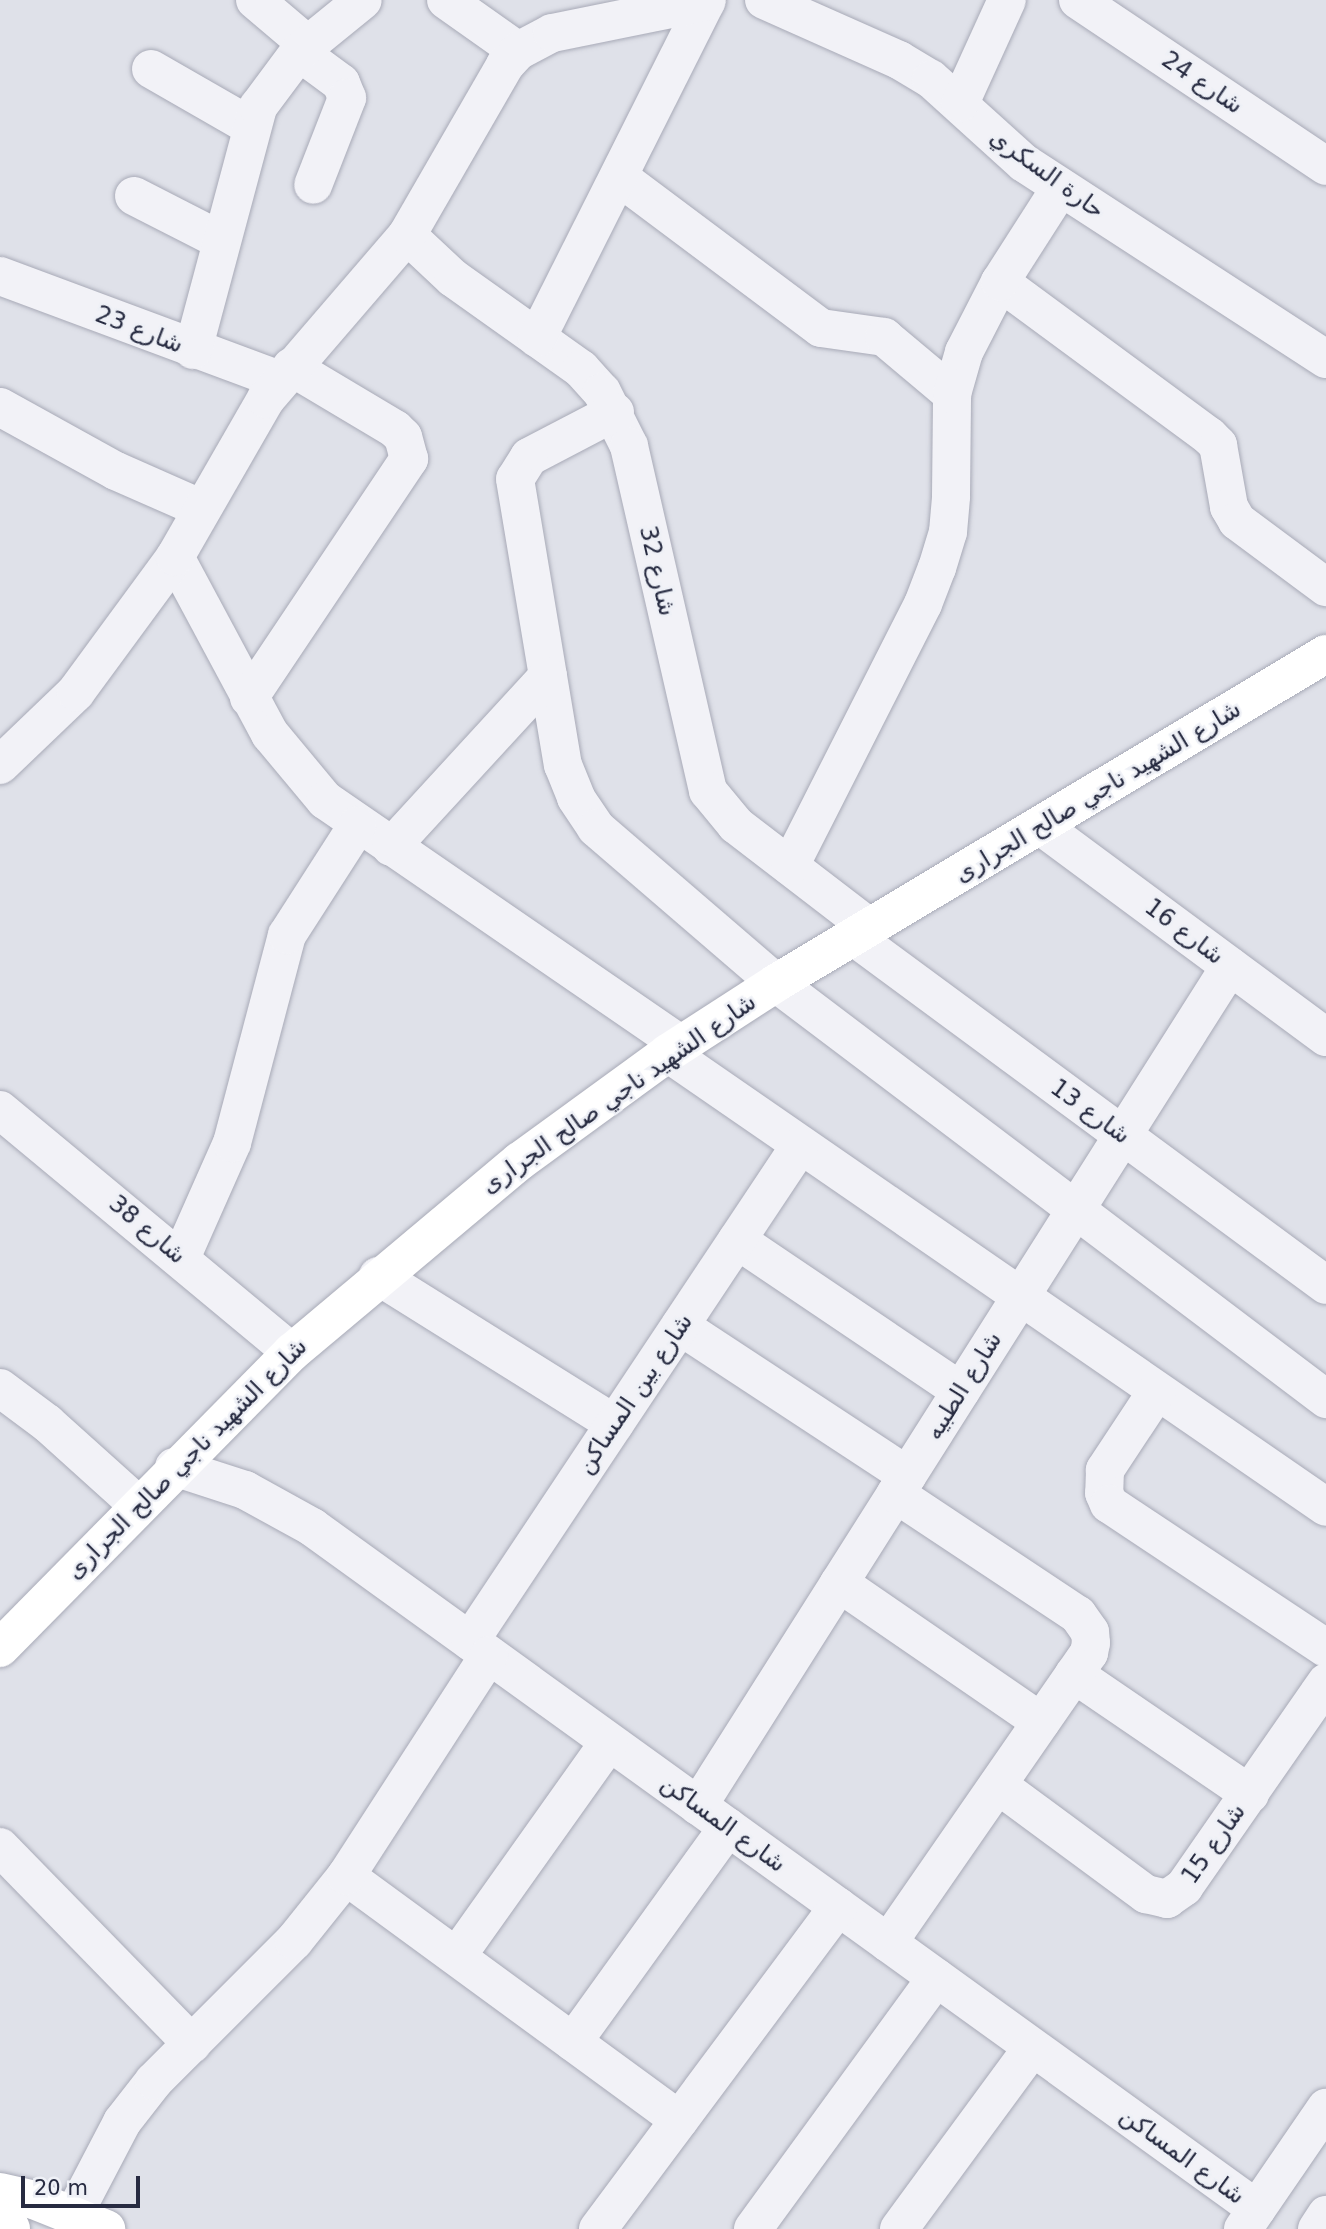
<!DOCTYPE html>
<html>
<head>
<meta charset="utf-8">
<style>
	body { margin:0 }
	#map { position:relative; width:1326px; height:2229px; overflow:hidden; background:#dfe1e9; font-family:"DejaVu Sans","Noto Sans Arabic",sans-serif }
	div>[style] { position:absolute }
	.roads { filter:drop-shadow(0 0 2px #a8aab7) drop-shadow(0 0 2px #a8aab7) }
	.street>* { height:38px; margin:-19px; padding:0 19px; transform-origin:19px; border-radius:19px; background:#f2f2f7 }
	.secondary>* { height:38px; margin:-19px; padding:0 19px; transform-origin:19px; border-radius:19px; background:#fff }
	.primary>* { height:38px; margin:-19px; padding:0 19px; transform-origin:19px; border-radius:19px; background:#fff }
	span { translate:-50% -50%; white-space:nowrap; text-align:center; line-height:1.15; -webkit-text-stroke:5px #eef0f6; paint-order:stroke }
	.street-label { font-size:24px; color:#272b41 }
	.scale { position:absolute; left:21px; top:2176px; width:119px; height:32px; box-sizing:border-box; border:4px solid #272b41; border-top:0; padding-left:9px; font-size:21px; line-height:24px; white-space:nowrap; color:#272b41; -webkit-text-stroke:5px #eef0f6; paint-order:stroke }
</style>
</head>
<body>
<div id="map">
	<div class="roads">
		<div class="street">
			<div style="left:255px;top:0;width:68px;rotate:40.2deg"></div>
			<div style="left:446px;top:0;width:88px;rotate:35.3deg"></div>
			<div style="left:764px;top:0;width:148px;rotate:24deg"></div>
			<div style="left:899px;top:60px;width:37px;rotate:31deg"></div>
			<div style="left:931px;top:79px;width:125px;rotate:42.1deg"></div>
			<div style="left:1024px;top:163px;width:360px;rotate:33deg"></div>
			<div style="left:1078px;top:0;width:298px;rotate:33.8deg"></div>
			<div style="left:299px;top:52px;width:52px;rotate:36.4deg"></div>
			<div style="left:341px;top:83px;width:16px;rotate:68deg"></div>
			<div style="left:347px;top:98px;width:93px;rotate:111.3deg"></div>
			<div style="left:151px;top:69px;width:114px;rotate:29.9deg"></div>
			<div style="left:960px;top:103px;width:113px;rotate:-65.5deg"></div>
			<div style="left:619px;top:177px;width:252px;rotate:36.8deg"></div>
			<div style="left:821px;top:328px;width:64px;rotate:8.1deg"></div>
			<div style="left:884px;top:337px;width:89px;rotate:40deg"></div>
			<div style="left:134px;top:196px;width:97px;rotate:27.1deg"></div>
			<div style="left:407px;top:235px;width:63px;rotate:43.1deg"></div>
			<div style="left:453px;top:278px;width:157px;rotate:35.4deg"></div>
			<div style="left:581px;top:369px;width:31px;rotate:48deg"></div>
			<div style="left:602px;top:392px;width:60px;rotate:63.4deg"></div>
			<div style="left:629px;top:446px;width:354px;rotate:77.1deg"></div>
			<div style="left:708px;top:791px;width:44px;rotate:50.5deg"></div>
			<div style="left:736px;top:825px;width:169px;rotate:37.5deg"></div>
			<div style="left:0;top:276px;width:298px;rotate:20.4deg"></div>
			<div style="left:1000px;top:282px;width:260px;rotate:36.4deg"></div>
			<div style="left:1209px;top:436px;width:13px;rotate:45deg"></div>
			<div style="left:1218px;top:445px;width:63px;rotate:79.9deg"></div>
			<div style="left:1229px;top:507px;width:16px;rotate:60deg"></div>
			<div style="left:1237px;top:521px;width:111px;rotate:36.6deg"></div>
			<div style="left:537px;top:338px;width:378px;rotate:-63.3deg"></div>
			<div style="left:193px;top:350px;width:252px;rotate:-75deg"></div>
			<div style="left:258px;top:107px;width:69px;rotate:-53.3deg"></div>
			<div style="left:299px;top:52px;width:82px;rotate:-39.1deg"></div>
			<div style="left:0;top:407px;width:132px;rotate:28.9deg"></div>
			<div style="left:116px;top:471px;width:94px;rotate:23.8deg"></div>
			<div style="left:615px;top:412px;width:97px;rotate:152.4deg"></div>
			<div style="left:529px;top:457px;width:26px;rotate:122deg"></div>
			<div style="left:515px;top:479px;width:290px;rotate:80.5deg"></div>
			<div style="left:563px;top:765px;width:35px;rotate:68deg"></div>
			<div style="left:576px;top:798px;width:36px;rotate:56deg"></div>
			<div style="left:596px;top:828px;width:238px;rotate:40.7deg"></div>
			<div style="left:776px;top:983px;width:690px;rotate:37.1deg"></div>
			<div style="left:175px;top:557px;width:201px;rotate:61.8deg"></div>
			<div style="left:270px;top:734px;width:86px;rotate:50.2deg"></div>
			<div style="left:325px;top:800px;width:432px;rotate:34.5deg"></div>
			<div style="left:249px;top:698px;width:288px;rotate:-56.2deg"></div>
			<div style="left:409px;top:459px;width:23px;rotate:-105deg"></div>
			<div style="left:403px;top:437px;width:11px;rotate:-135deg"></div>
			<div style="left:395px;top:429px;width:121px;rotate:-149.2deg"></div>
			<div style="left:0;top:765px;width:105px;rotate:-43.8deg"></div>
			<div style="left:76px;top:692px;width:167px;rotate:-53.7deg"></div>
			<div style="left:175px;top:557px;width:182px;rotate:-60.1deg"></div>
			<div style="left:266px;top:399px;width:216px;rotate:-49.3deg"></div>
			<div style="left:407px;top:235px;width:196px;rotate:-60deg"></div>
			<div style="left:505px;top:65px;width:19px;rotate:-47deg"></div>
			<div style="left:518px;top:51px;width:38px;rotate:-28deg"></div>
			<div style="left:552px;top:33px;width:157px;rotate:-11.4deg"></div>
			<div style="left:1042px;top:827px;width:353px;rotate:36.5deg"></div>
			<div style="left:391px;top:847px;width:232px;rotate:-47.4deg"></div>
			<div style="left:790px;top:866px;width:294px;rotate:-63.1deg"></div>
			<div style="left:923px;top:604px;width:39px;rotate:-69deg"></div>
			<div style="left:937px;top:568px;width:38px;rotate:-73deg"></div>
			<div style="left:948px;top:532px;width:36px;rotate:-85deg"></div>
			<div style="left:951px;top:496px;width:102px;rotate:-89.4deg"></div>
			<div style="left:952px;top:394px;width:44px;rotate:-74.1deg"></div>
			<div style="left:964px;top:352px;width:79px;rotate:-62.8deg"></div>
			<div style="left:1000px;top:282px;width:112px;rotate:-57.4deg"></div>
			<div style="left:854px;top:937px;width:586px;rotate:36.4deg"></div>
			<div style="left:668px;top:1053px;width:799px;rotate:34.6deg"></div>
			<div style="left:0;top:1110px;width:379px;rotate:39.7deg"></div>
			<div style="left:737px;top:1240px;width:270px;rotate:34deg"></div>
			<div style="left:181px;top:1258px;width:126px;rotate:-66.1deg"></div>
			<div style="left:232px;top:1143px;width:215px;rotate:-75.2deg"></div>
			<div style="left:287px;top:935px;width:130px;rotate:-57.3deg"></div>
			<div style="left:378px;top:1276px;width:279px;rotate:32deg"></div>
			<div style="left:680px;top:1326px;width:272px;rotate:33.3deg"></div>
			<div style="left:0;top:1388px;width:59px;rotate:36.7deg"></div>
			<div style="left:47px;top:1423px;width:122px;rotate:42deg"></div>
			<div style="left:1157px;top:1391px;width:95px;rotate:123.4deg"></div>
			<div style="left:1105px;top:1470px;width:23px;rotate:92deg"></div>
			<div style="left:1104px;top:1493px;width:12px;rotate:66deg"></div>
			<div style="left:1109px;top:1504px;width:260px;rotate:33.6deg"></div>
			<div style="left:174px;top:1467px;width:75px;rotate:17.9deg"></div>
			<div style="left:245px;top:1490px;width:77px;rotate:28.9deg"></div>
			<div style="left:312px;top:1527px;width:1165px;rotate:35.82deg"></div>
			<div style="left:839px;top:1583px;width:245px;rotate:34.5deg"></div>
			<div style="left:470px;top:1641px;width:594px;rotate:-56.34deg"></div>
			<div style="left:1074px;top:1674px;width:213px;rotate:34.3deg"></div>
			<div style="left:998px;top:1785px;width:184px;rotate:36.4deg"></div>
			<div style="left:1146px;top:1894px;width:22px;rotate:13deg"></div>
			<div style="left:1167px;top:1899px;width:21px;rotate:-35deg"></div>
			<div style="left:1184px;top:1887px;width:249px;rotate:-55.2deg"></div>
			<div style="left:698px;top:1806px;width:994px;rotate:-57.65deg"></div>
			<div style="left:0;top:1847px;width:275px;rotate:45.7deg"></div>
			<div style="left:346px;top:1876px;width:413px;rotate:36.2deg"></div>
			<div style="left:888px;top:1943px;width:353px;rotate:-55.3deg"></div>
			<div style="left:1089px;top:1653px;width:10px;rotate:-79deg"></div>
			<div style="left:1091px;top:1643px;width:11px;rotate:-95deg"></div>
			<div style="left:1090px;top:1632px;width:21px;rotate:-125deg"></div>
			<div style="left:1078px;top:1615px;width:219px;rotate:-146.4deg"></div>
			<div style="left:457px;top:1956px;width:262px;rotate:-54.6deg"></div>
			<div style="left:573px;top:2042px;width:265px;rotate:-54.2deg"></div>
			<div style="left:74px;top:2214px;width:104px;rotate:-62.4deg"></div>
			<div style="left:122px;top:2122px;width:52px;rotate:-52deg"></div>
			<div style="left:154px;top:2081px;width:198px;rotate:-45deg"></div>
			<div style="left:294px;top:1941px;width:83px;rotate:-51.3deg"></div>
			<div style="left:346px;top:1876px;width:263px;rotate:-57.1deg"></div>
			<div style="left:598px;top:2229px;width:402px;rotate:-53.3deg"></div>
			<div style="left:753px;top:2229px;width:311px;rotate:-53.9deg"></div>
			<div style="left:899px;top:2229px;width:225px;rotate:-53.7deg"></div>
			<div style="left:1243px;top:2229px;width:147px;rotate:-55.6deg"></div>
			<div style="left:1317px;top:2229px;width:17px;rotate:-57deg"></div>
		</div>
		<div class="secondary">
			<div style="left:0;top:1648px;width:416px;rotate:-45.4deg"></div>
			<div style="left:292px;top:1352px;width:297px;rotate:-40deg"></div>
			<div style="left:520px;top:1161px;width:183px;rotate:-36.1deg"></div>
			<div style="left:668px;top:1053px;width:129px;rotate:-32.9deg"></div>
			<div style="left:776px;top:983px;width:641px;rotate:-30.89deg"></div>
		</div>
		<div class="primary">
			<div style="left:0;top:2192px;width:35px;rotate:13deg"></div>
			<div style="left:34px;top:2200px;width:78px;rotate:21.9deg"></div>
			<div style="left:0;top:2204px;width:27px;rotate:66deg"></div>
		</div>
	</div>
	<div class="street-label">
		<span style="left:1202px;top:83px;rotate:34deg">شارع 24</span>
		<span style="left:1047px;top:174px;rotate:36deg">حارة السكري</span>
		<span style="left:139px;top:330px;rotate:21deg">شارع 23</span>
		<span style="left:657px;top:571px;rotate:77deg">شارع 32</span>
		<span style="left:1098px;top:792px;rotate:-31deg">شارع الشهيد ناجي صالح الجرارى</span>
		<span style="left:1184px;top:932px;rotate:37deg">شارع 16</span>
		<span style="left:619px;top:1094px;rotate:-35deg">شارع الشهيد ناجي صالح الجرارى</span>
		<span style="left:1090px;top:1112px;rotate:36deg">شارع 13</span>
		<span style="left:147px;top:1230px;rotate:40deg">شارع 38</span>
		<span style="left:964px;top:1386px;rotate:-58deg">شارع الطبيه</span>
		<span style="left:635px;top:1394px;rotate:-56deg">شارع بين المساكن</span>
		<span style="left:187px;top:1459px;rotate:-45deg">شارع الشهيد ناجي صالح الجرارى</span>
		<span style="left:723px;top:1824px;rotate:36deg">شارع المساكن</span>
		<span style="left:1214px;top:1844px;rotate:-55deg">شارع 15</span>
		<span style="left:1182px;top:2156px;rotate:36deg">شارع المساكن</span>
	</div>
	<div class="scale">20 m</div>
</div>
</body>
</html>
